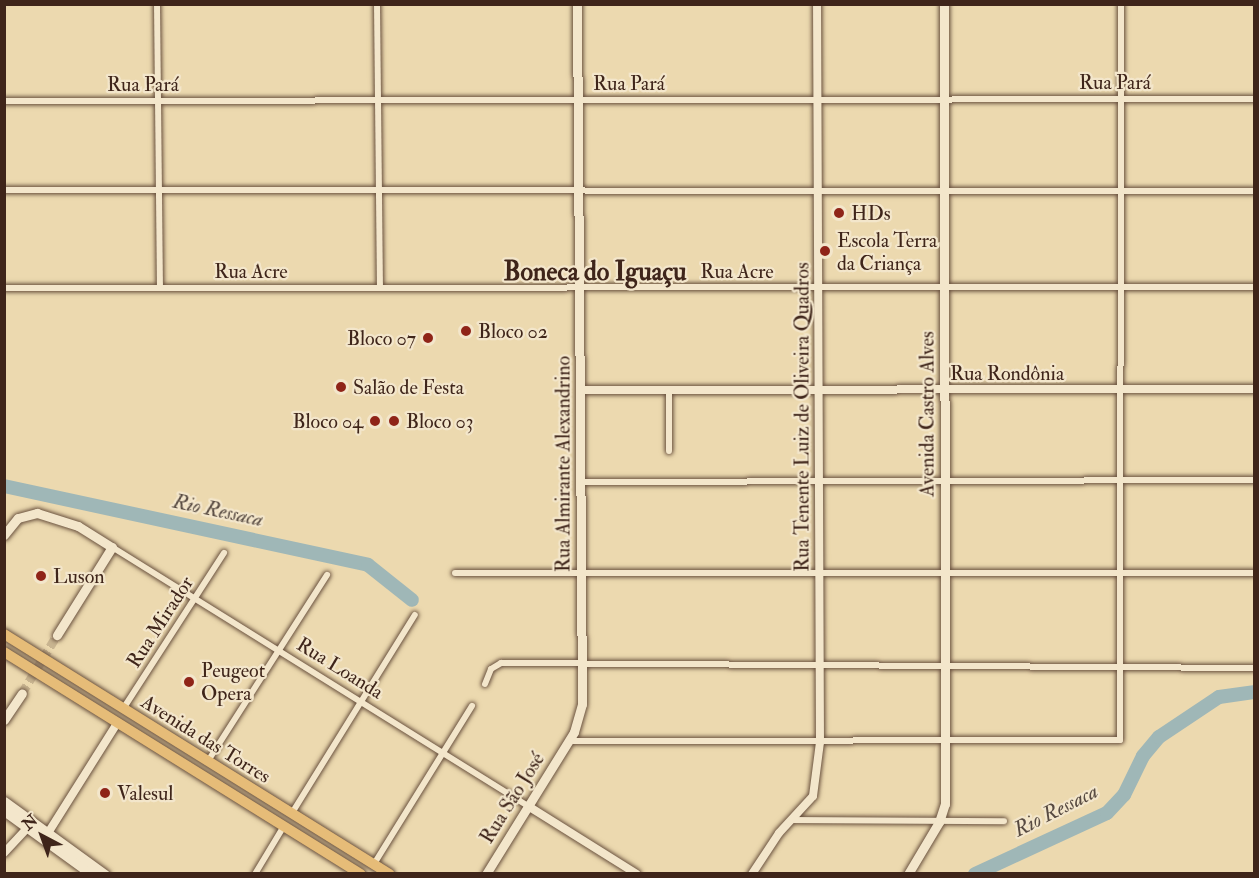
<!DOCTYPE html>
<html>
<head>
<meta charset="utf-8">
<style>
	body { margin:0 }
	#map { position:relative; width:1259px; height:878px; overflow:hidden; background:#ecd9af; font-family:"IM FELL Double Pica",serif }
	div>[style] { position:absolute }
	.river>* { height:14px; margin:-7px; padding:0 7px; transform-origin:7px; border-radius:7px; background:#9fb7b7 }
	.secondary-tunnel>* { height:9px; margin-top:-4.5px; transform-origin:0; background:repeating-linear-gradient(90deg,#c9b591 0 9px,transparent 0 13.5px) }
	.roads { filter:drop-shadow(0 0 2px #6a523f) drop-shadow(0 0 2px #6a523f) }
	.minor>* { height:6px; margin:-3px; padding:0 3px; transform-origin:3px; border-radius:3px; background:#f3e6cb }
	.tertiary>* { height:8px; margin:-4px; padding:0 4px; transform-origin:4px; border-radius:4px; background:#f3e6cb }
	.secondary>* { height:9px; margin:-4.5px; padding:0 4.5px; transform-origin:4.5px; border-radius:4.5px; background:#f3e6cb }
	.trunk>* { height:10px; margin:-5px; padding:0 5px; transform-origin:5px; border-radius:5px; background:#e6bc78 }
	.dots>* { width:16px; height:16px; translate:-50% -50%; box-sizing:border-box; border:3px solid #f3e6cb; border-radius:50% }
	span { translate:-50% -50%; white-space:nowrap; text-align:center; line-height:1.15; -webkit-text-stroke:4.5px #f3e6cb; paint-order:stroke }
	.street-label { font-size:20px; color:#3f251a }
	.poi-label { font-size:20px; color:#3f251a }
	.left { translate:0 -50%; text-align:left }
	.right { translate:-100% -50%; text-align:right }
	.water-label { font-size:21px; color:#574a41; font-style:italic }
	.district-label { font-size:26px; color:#3f251a; font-weight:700 }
	.frame { position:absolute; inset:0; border:6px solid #3f251a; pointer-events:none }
	.north { position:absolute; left:12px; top:806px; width:60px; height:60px; -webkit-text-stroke:4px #f3e6cb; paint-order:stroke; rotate:319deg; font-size:16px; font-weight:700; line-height:24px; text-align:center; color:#3f251a }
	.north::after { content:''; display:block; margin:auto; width:21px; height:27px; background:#3f251a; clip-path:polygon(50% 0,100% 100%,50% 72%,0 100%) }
</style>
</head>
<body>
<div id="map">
	<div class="river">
		<div style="left:4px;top:486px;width:372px;rotate:12.2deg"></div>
		<div style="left:368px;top:565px;width:56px;rotate:38.5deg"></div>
		<div style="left:975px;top:874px;width:145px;rotate:-24.8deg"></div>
		<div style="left:1107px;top:813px;width:25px;rotate:-47deg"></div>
		<div style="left:1124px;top:795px;width:43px;rotate:-64deg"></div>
		<div style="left:1143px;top:756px;width:25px;rotate:-50deg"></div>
		<div style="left:1159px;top:737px;width:72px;rotate:-33.7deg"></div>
		<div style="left:1219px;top:697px;width:35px;rotate:-8deg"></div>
	</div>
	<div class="secondary-tunnel">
		<div style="left:22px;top:693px;width:68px;rotate:-58.9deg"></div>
	</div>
	<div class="roads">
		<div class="minor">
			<div style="left:157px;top:4px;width:284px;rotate:89.4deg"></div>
			<div style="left:377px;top:4px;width:284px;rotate:89.4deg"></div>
			<div style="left:4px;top:101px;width:1250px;rotate:-0.09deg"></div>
			<div style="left:4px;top:190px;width:1250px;rotate:0.05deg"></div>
			<div style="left:4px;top:288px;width:1250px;rotate:-0.05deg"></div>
			<div style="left:669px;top:389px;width:62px;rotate:90deg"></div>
			<div style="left:581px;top:482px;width:673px;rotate:-0.17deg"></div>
			<div style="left:112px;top:547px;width:490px;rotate:31.9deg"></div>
			<div style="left:455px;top:573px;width:799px"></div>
			<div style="left:485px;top:684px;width:16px;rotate:-68deg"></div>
			<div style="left:491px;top:669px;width:12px;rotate:-31deg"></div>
			<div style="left:501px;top:663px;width:753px;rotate:0.38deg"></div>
			<div style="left:123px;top:709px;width:186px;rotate:-57.1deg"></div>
			<div style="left:569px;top:741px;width:551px;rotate:-0.1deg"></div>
			<div style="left:1120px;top:740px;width:736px;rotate:-89.92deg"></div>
			<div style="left:208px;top:761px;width:221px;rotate:-57.4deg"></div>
			<div style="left:292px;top:813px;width:233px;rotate:-58.2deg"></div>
			<div style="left:791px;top:820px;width:213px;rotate:0.3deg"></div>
			<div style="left:374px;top:864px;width:186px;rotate:-58.2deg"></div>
			<div style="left:255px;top:874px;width:56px;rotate:-58.9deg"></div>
		</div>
		<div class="tertiary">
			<div style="left:580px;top:390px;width:674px;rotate:-0.09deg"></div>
			<div style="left:528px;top:806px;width:128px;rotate:32deg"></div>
			<div style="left:48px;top:833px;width:131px;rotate:-57.8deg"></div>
			<div style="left:4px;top:853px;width:38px;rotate:-47deg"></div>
			<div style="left:752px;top:874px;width:49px;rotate:-56.6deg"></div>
			<div style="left:779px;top:833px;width:50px;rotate:-47.4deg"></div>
			<div style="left:813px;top:796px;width:54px;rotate:-82.6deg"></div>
			<div style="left:820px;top:742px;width:738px;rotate:-90.23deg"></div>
		</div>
		<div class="secondary">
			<div style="left:4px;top:535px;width:22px;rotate:-51deg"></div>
			<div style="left:18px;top:518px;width:20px;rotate:-15deg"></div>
			<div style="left:37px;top:513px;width:43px;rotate:17.6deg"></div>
			<div style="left:78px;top:526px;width:40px;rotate:32deg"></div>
			<div style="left:112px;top:547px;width:104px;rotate:122deg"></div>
			<div style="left:4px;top:720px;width:32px;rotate:-56deg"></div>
			<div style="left:4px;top:801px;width:125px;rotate:35.9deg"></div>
			<div style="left:4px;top:811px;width:107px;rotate:35.9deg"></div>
			<div style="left:486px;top:874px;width:167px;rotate:-58.2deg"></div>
			<div style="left:574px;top:732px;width:29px;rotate:-74deg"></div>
			<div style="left:582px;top:704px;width:700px;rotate:-90.41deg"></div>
			<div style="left:908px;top:874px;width:61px;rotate:-59.2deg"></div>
			<div style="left:939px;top:822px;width:19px;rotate:-72deg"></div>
			<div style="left:945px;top:804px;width:800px;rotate:-90.07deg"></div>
		</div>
		<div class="trunk">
			<div style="left:4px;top:634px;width:454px;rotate:31.9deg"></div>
			<div style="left:4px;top:652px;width:420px;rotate:31.9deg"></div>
		</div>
	</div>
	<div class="dots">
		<div style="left:839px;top:213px;background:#8f2418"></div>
		<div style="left:825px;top:251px;background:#8f2418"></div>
		<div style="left:466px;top:331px;background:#8f2418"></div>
		<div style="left:428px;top:338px;background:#8f2418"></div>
		<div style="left:341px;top:387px;background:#8f2418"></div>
		<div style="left:375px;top:421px;background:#8f2418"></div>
		<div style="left:394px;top:421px;background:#8f2418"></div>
		<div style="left:41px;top:576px;background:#8f2418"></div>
		<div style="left:189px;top:682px;background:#8f2418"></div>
		<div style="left:105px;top:793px;background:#8f2418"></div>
	</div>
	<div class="street-label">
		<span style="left:1115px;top:82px">Rua Pará</span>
		<span style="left:629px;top:83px">Rua Pará</span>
		<span style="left:143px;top:84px">Rua Pará</span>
		<span style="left:251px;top:271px">Rua Acre</span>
		<span style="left:737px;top:271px">Rua Acre</span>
		<span style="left:1007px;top:373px">Rua Rondônia</span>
		<span style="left:927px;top:414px;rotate:-90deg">Avenida Castro Alves</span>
		<span style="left:802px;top:417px;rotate:-90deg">Rua Tenente Luiz de Oliveira Quadros</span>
		<span style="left:563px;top:464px;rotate:-90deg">Rua Almirante Alexandrino</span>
		<span style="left:160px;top:622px;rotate:-57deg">Rua Mirador</span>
		<span style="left:340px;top:668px;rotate:32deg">Rua Loanda</span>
		<span style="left:206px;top:739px;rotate:32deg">Avenida das Torres</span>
		<span style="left:512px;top:798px;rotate:-58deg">Rua São José</span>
	</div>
	<div class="poi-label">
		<span class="left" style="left:851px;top:213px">HDs</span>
		<span class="left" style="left:837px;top:252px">Escola Terra<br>da Criança</span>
		<span class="left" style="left:478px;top:331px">Bloco 02</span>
		<span class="right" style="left:416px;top:338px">Bloco 07</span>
		<span class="left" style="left:353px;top:387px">Salão de Festa</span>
		<span class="right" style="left:363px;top:421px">Bloco 04</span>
		<span class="left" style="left:406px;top:421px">Bloco 03</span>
		<span class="left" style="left:53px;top:576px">Luson</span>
		<span class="left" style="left:201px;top:682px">Peugeot<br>Opera</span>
		<span class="left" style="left:117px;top:793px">Valesul</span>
	</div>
	<div class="water-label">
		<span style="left:218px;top:511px;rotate:12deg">Rio Ressaca</span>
		<span style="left:1056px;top:811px;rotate:-27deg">Rio Ressaca</span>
	</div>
	<div class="district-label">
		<span style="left:595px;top:273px">Boneca do Iguaçu</span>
	</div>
	<div class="frame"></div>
	<div class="north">N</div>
</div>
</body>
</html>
